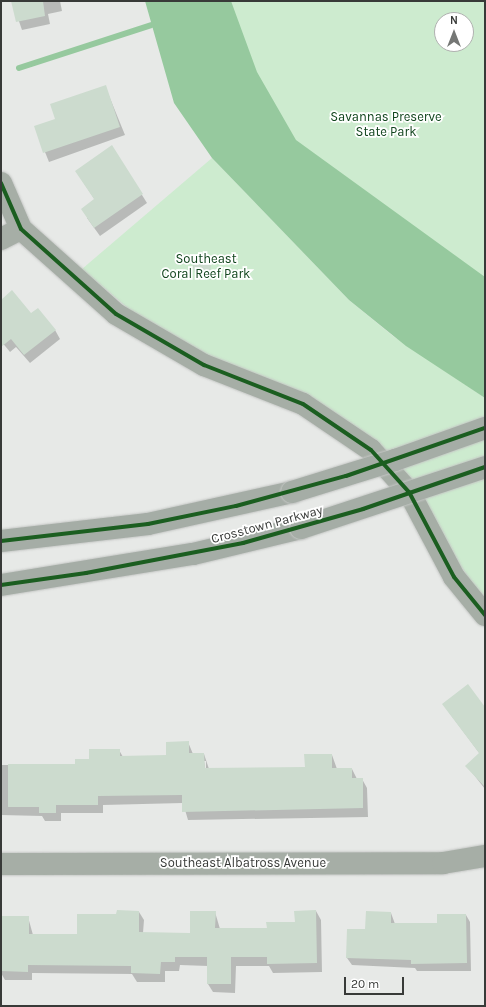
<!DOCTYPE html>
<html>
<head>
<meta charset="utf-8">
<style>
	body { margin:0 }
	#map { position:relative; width:486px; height:1007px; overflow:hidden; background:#e7e9e7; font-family:Karla,sans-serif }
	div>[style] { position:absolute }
	.green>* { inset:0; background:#cdebcf }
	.water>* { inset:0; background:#96c99e }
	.shadow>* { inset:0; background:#0003 }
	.stream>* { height:6px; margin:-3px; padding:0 3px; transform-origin:3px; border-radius:3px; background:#96c99e }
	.building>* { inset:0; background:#ccdbce }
	.round { border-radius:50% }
	.roads { filter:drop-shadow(0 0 1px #c4c6c4) drop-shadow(0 0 1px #c4c6c4) }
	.minor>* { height:22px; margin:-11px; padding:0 11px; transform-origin:11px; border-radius:11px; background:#a6aea6 }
	.secondary>* { height:22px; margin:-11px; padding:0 11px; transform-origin:11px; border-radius:11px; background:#a5ada6 }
	.bridges { filter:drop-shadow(0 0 1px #c4c6c4) drop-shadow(0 0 1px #c4c6c4) }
	.secondary-bridge>* { height:22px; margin:-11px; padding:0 11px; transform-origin:11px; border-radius:11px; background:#a5ada6 }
	.cycleway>* { height:4px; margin:-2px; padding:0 2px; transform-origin:2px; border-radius:2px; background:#1b5e20 }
	span { translate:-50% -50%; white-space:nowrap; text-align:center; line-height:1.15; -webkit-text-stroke:3.5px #fff; paint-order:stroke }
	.park-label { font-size:13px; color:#10441c }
	.street-label { font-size:13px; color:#383a38 }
	.frame { position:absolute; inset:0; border:2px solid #383a38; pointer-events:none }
	.north { position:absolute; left:434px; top:12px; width:40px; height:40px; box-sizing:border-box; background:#fff; border:1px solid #afb0af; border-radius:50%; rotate:0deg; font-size:11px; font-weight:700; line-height:16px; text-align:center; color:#383a38 }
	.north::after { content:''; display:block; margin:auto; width:14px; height:18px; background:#757775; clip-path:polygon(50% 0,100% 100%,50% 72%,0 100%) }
	.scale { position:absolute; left:344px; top:977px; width:60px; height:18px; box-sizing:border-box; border:2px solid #383a38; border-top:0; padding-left:5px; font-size:12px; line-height:14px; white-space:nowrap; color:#383a38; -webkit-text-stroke:3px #fff; paint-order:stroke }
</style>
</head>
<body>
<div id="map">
	<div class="green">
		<div style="clip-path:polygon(evenodd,193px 1px,485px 1px,485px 329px,334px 215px,193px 1px,442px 20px,466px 20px,466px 44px,442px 44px,442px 20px)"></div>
		<div style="clip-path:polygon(212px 158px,349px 300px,393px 336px,485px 398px,485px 603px,399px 472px,223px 363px,137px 316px,82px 269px)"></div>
	</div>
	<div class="water">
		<div style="clip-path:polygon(145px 1px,231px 1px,257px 72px,296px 140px,485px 277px,485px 398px,406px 346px,349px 300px,212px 158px,174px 103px)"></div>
	</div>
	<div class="shadow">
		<div style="clip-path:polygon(12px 1px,60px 1px,62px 11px,48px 14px,50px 24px,22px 30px)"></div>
		<div style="clip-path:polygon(105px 86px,125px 135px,49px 162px,35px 127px,56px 120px)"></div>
		<div style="clip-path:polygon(76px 171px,142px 195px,147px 203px,100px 236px,87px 218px,95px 200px)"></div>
		<div style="clip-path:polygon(197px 261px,209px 263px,209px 277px,197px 276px,193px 266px)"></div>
		<div style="clip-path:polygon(1px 301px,31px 314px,55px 330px,60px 339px,30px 363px,16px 347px,10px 352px,1px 341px)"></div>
		<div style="clip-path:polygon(485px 709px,485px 789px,467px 766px,480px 754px,448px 711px)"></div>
		<div style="clip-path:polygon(evenodd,188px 742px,193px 754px,204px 754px,209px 769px,306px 768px,332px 755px,337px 769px,352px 769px,357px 779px,362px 779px,367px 788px,368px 817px,188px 820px,183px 803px,103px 805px,103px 813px,61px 813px,61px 821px,45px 821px,42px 816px,1px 815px,1px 765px,76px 765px,119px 750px,123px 757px,167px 756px,188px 742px,204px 761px,206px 761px,206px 773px,204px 761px)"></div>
		<div style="clip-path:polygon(316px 911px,321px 920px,322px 972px,273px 973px,269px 966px,236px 966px,235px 993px,213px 992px,208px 984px,208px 966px,180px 965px,179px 971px,165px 971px,165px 982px,137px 982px,132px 974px,32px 973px,32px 980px,5px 980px,1px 973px,1px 916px,28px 917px,33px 935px,78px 935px,117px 915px,139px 912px,144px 920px,143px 933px,191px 934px,215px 912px,220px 929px,268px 929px,296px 923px)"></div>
		<div style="clip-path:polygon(391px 913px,395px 924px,438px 924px,466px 915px,470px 922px,471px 971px,417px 971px,415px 968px,352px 965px,347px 958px,366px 930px)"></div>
	</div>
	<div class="stream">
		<div style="left:19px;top:68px;width:139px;rotate:-18deg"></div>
	</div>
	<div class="building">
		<div style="clip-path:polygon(11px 1px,43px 1px,45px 16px,16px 22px)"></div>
		<div style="clip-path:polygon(106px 85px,120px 127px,43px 153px,34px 126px,55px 119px,50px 104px)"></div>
		<div style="clip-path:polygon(112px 145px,143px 194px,94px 228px,81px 209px,94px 199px,75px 171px)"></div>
		<div class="round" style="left:193px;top:258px;width:18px;height:18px"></div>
		<div style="clip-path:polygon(12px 290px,31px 313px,38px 308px,56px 330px,24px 355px,11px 339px,1px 347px,1px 300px)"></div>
		<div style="clip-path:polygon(468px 684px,485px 707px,485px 787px,465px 766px,479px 753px,442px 704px)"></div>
		<div style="clip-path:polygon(189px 741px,189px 753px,204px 753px,205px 768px,305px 767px,304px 754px,332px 754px,332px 768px,352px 768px,352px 778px,363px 778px,363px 808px,182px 812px,182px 795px,98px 796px,98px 805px,56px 805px,56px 813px,39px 813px,39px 807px,8px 807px,8px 764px,75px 764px,75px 759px,89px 759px,89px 749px,120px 749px,120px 756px,166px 755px,166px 742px)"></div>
		<div style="clip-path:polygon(117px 910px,139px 911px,139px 932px,190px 933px,190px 911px,216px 911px,215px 928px,267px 928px,266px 922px,295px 922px,294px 911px,316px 910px,317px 963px,267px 964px,267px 957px,231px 957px,231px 984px,207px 984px,207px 957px,175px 957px,175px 962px,161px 962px,160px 974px,131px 973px,131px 966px,28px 965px,28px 972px,1px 971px,2px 916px,29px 916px,29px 934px,77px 934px,77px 914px,116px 914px)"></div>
		<div style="clip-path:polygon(366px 911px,391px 912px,391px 923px,437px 923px,437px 914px,466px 914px,467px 963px,411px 964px,411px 960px,346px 958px,347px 929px,365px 929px)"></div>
	</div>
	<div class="roads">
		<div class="minor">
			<div style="left:1px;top:183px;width:50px;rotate:66.5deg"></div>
			<div style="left:21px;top:229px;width:127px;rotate:41.8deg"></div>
			<div style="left:116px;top:314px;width:102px;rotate:30.1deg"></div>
			<div style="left:204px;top:365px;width:106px;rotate:21.5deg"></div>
			<div style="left:303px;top:404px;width:82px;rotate:34.1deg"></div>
			<div style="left:371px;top:450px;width:57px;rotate:47.9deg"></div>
			<div style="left:409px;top:492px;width:96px;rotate:62.1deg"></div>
			<div style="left:454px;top:577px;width:49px;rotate:50.8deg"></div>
			<div style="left:1px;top:239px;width:22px;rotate:-27deg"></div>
			<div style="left:1px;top:864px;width:442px;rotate:-0.1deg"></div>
			<div style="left:443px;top:863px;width:43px;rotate:-9.5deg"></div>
		</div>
		<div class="secondary">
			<div style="left:1px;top:541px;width:148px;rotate:-6.6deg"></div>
			<div style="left:148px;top:524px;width:148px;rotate:-12.5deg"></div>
			<div style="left:1px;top:585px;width:194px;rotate:-9.2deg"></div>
			<div style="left:193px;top:554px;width:111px;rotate:-13.5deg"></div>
		</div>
	</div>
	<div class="bridges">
		<div class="secondary-bridge">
			<div style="left:292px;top:492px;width:108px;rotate:-17.3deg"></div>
			<div style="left:395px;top:460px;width:96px;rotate:-19.6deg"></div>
			<div style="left:301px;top:528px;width:194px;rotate:-18.3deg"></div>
		</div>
	</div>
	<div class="cycleway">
		<div style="left:1px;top:183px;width:50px;rotate:66.5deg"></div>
		<div style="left:21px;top:229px;width:127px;rotate:41.8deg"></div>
		<div style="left:116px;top:314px;width:102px;rotate:30.1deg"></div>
		<div style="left:204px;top:365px;width:106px;rotate:21.5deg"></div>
		<div style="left:303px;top:404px;width:82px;rotate:34.1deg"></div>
		<div style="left:371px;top:450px;width:57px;rotate:47.9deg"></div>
		<div style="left:409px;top:492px;width:96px;rotate:62.1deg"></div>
		<div style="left:454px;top:577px;width:49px;rotate:50.8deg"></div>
		<div style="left:1px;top:541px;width:148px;rotate:-6.6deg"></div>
		<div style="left:148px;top:524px;width:90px;rotate:-11.6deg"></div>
		<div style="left:236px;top:506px;width:114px;rotate:-15.3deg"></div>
		<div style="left:346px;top:476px;width:147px;rotate:-19.1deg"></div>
		<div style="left:1px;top:585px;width:86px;rotate:-8deg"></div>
		<div style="left:86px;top:573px;width:160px;rotate:-10.8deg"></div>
		<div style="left:243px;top:543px;width:125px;rotate:-15.8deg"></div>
		<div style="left:363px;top:509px;width:129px;rotate:-19deg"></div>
	</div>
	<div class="park-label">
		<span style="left:386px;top:125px">Savannas Preserve<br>State Park</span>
		<span style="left:206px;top:267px">Southeast<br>Coral Reef Park</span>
	</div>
	<div class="street-label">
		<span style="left:267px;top:525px;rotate:-15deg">Crosstown Parkway</span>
		<span style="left:243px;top:863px">Southeast Albatross Avenue</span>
	</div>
	<div class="frame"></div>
	<div class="north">N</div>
	<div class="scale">20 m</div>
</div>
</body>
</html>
